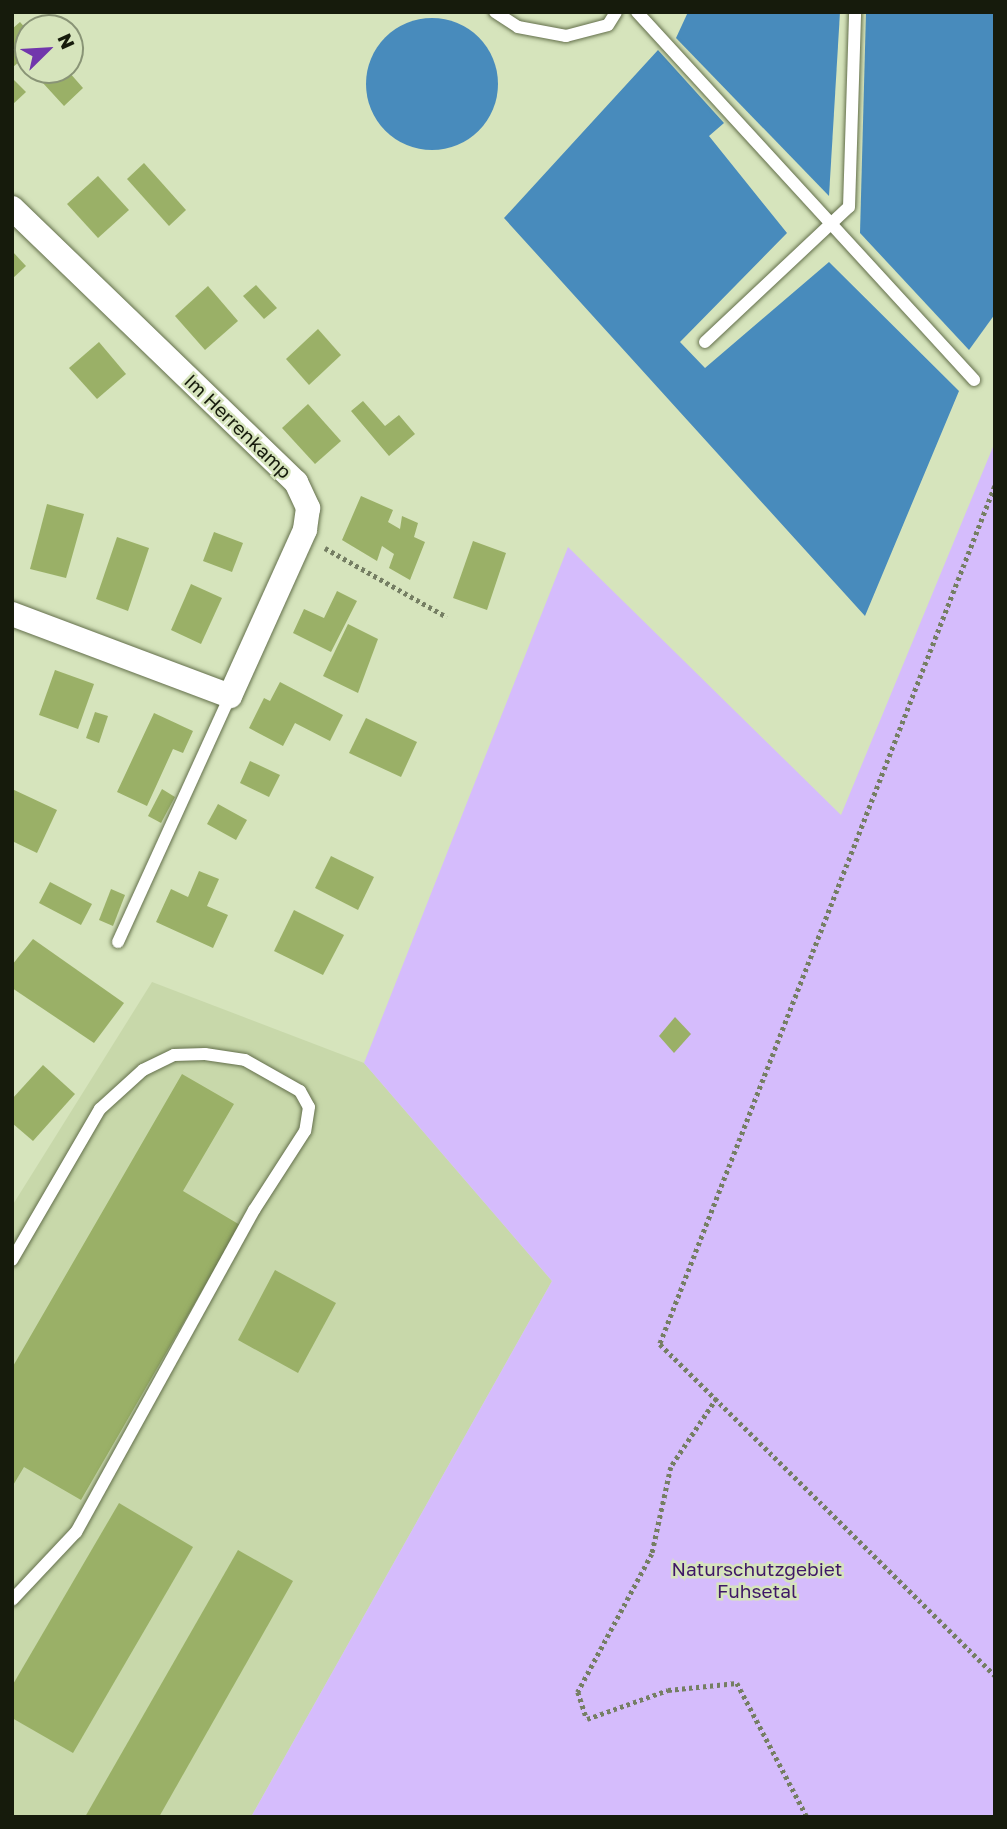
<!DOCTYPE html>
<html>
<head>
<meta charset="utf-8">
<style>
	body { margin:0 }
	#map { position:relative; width:1007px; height:1829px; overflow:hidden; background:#d6e4bc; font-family:"Golos Text",sans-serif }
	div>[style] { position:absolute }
	.built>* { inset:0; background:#c8d8aa }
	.green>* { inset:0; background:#d5bcfc }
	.water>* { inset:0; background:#488bbc }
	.round { border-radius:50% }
	.building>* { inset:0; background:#9ab067 }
	.path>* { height:4.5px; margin-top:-2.25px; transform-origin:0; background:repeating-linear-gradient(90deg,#757e63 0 3.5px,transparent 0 7px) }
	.roads { filter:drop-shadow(0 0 2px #636f4b) drop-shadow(0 0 2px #636f4b) }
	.service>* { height:12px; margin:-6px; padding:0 6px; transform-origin:6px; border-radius:6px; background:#fff }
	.minor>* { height:24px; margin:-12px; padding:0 12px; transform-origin:12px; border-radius:12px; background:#fff }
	span { translate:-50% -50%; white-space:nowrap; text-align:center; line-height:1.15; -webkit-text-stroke:5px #d6e4bc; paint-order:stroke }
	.street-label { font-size:19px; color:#161b0c }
	.park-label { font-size:19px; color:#3f1766 }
	.frame { position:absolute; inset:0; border:14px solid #161b0c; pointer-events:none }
	.north { position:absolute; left:14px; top:14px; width:70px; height:70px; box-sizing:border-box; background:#d6e4bc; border:2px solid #899476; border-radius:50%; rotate:66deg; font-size:19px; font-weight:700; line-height:28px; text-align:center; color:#161b0c }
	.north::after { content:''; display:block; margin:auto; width:24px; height:32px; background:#7136ac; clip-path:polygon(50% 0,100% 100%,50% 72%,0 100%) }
</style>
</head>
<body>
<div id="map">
	<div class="built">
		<div style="clip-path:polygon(152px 982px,364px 1063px,552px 1281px,251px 1817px,12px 1817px,12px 1206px)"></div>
	</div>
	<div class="green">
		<div style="clip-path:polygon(995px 442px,995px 1817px,251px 1817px,552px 1281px,364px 1063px,568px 547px,841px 815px)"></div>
	</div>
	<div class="water">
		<div style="clip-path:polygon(688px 12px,840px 12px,829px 196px,676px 38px)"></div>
		<div style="clip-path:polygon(866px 12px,995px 12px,995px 314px,969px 350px,860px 233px)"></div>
		<div class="round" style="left:366px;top:18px;width:132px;height:132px"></div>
		<div style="clip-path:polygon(658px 50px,724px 123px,709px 136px,787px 233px,680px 342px,705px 368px,829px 262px,959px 391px,865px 616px,504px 218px)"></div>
	</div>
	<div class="building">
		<div style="clip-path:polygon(20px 22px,28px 31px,28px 67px,21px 60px,12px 68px,12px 29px)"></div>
		<div style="clip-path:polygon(31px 70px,57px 70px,64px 77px,69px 72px,83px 88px,64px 106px)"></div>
		<div style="clip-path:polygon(12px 78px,26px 92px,12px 105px)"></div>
		<div style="clip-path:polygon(144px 163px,186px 210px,169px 226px,127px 179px)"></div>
		<div style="clip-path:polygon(98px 176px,129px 210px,98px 238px,67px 204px)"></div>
		<div style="clip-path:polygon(12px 251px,26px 266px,12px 279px)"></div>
		<div style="clip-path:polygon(256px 285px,277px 308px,264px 319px,243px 296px)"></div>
		<div style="clip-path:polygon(208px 286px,238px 321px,205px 350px,175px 316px)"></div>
		<div style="clip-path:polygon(318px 329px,341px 355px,309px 385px,286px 359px)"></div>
		<div style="clip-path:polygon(99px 342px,126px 374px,97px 399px,69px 368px)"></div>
		<div style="clip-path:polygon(363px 401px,385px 426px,399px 415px,415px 434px,389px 456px,351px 411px)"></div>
		<div style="clip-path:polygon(308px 404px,341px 441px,315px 464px,282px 428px)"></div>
		<div style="clip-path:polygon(361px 496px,393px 510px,388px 522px,400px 529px,402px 516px,418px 523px,414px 537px,425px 542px,410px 580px,389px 568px,394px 554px,382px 546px,377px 561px,342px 540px)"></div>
		<div style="clip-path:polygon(47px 504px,84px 514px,66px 578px,30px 569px)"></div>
		<div style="clip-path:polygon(214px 532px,243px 543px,232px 572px,203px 561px)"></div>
		<div style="clip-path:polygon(117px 537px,149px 548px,128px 611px,96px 599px)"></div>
		<div style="clip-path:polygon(473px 541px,506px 553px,487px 610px,453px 598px)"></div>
		<div style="clip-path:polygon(191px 584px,222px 598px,201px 644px,171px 630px)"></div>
		<div style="clip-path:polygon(337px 591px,357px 601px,331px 652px,293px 633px,304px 609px,324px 618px)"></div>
		<div style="clip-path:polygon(348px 624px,378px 639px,358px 693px,323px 676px)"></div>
		<div style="clip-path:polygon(55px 670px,94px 684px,78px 729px,39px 715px)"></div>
		<div style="clip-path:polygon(280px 682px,343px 715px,330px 741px,295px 723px,283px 746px,249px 728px,264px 698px,270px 701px)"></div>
		<div style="clip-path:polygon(95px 712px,108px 716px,99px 743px,86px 738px)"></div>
		<div style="clip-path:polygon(154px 713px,193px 731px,183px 753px,173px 749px,147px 806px,117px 792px)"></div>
		<div style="clip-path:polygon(366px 718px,417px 742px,401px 777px,349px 753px)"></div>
		<div style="clip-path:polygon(250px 761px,280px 775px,269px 797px,240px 783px)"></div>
		<div style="clip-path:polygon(12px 789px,57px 810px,37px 853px,12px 841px)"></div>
		<div style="clip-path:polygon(162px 789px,175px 797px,161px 823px,148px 816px)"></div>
		<div style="clip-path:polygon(218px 804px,247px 820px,236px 840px,207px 824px)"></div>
		<div style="clip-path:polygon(331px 856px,374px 877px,358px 910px,315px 888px)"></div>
		<div style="clip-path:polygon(199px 871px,219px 879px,207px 906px,228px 915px,213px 948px,156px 922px,171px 889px,188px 897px)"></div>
		<div style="clip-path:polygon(50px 882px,92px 904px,81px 925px,39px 903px)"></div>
		<div style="clip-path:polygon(111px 889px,125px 895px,113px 926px,99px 920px)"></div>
		<div style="clip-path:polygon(294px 910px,344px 935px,323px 975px,274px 951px)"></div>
		<div style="clip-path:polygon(33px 939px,124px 1003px,94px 1043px,12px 988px,12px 965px)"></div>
		<div style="clip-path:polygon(675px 1017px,691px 1034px,674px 1053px,659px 1036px)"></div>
		<div style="clip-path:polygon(43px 1065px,75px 1094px,33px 1141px,12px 1123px,12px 1099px)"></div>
		<div style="clip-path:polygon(182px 1074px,234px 1104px,183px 1191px,240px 1225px,81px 1500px,24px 1467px,12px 1487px,12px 1368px)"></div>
		<div style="clip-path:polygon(275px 1270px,336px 1303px,298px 1373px,238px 1340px)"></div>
		<div style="clip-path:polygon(119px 1503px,193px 1547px,73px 1753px,12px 1718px,12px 1686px)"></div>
		<div style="clip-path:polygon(238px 1550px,293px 1581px,159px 1817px,85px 1817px)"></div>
	</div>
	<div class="path">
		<div style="left:995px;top:486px;width:921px;rotate:111.33deg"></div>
		<div style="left:660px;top:1344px;width:471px;rotate:44.7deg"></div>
		<div style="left:325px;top:548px;width:140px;rotate:29.5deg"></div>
		<div style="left:717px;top:1398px;width:83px;rotate:123.7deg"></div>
		<div style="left:671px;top:1467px;width:89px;rotate:102.3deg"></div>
		<div style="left:652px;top:1554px;width:157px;rotate:118.2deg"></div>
		<div style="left:578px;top:1692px;width:28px;rotate:72deg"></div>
		<div style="left:587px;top:1719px;width:86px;rotate:-19.7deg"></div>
		<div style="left:668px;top:1690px;width:69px;rotate:-5.8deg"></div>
		<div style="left:737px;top:1683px;width:151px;rotate:62.4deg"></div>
	</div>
	<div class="roads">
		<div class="service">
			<div style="left:495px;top:12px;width:27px;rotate:33deg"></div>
			<div style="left:518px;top:27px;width:49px;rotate:10.6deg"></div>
			<div style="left:566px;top:36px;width:43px;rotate:-14.7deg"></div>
			<div style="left:608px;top:25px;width:15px;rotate:-58deg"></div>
			<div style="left:637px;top:12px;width:499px;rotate:47.5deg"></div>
			<div style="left:705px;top:342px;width:197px;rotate:-43.2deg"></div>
			<div style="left:849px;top:207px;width:195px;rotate:-88.2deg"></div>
			<div style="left:118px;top:942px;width:270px;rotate:-65.5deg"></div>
			<div style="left:12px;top:1260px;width:175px;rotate:-59.8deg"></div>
			<div style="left:100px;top:1109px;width:58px;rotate:-42.2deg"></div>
			<div style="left:143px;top:1070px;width:34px;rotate:-26deg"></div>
			<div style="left:174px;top:1055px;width:31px;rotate:-2deg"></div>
			<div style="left:205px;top:1054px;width:40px;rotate:8.5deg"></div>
			<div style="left:245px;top:1060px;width:63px;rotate:29.4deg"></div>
			<div style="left:300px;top:1091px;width:18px;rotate:61deg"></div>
			<div style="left:309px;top:1107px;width:24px;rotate:99deg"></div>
			<div style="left:305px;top:1131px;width:94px;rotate:122.8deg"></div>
			<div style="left:254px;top:1210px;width:368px;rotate:118.9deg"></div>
			<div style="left:76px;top:1532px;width:93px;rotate:133.3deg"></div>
		</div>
		<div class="minor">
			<div style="left:12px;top:208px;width:395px;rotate:44deg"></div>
			<div style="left:296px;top:482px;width:29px;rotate:65deg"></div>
			<div style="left:308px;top:508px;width:22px;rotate:98deg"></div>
			<div style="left:305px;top:530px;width:182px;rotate:114.3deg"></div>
			<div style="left:230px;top:696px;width:233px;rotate:-159.4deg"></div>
		</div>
	</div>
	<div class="street-label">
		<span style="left:238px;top:426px;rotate:44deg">Im Herrenkamp</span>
	</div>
	<div class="park-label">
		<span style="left:757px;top:1580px">Naturschutzgebiet<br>Fuhsetal</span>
	</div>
	<div class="frame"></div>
	<div class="north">N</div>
</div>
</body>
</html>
